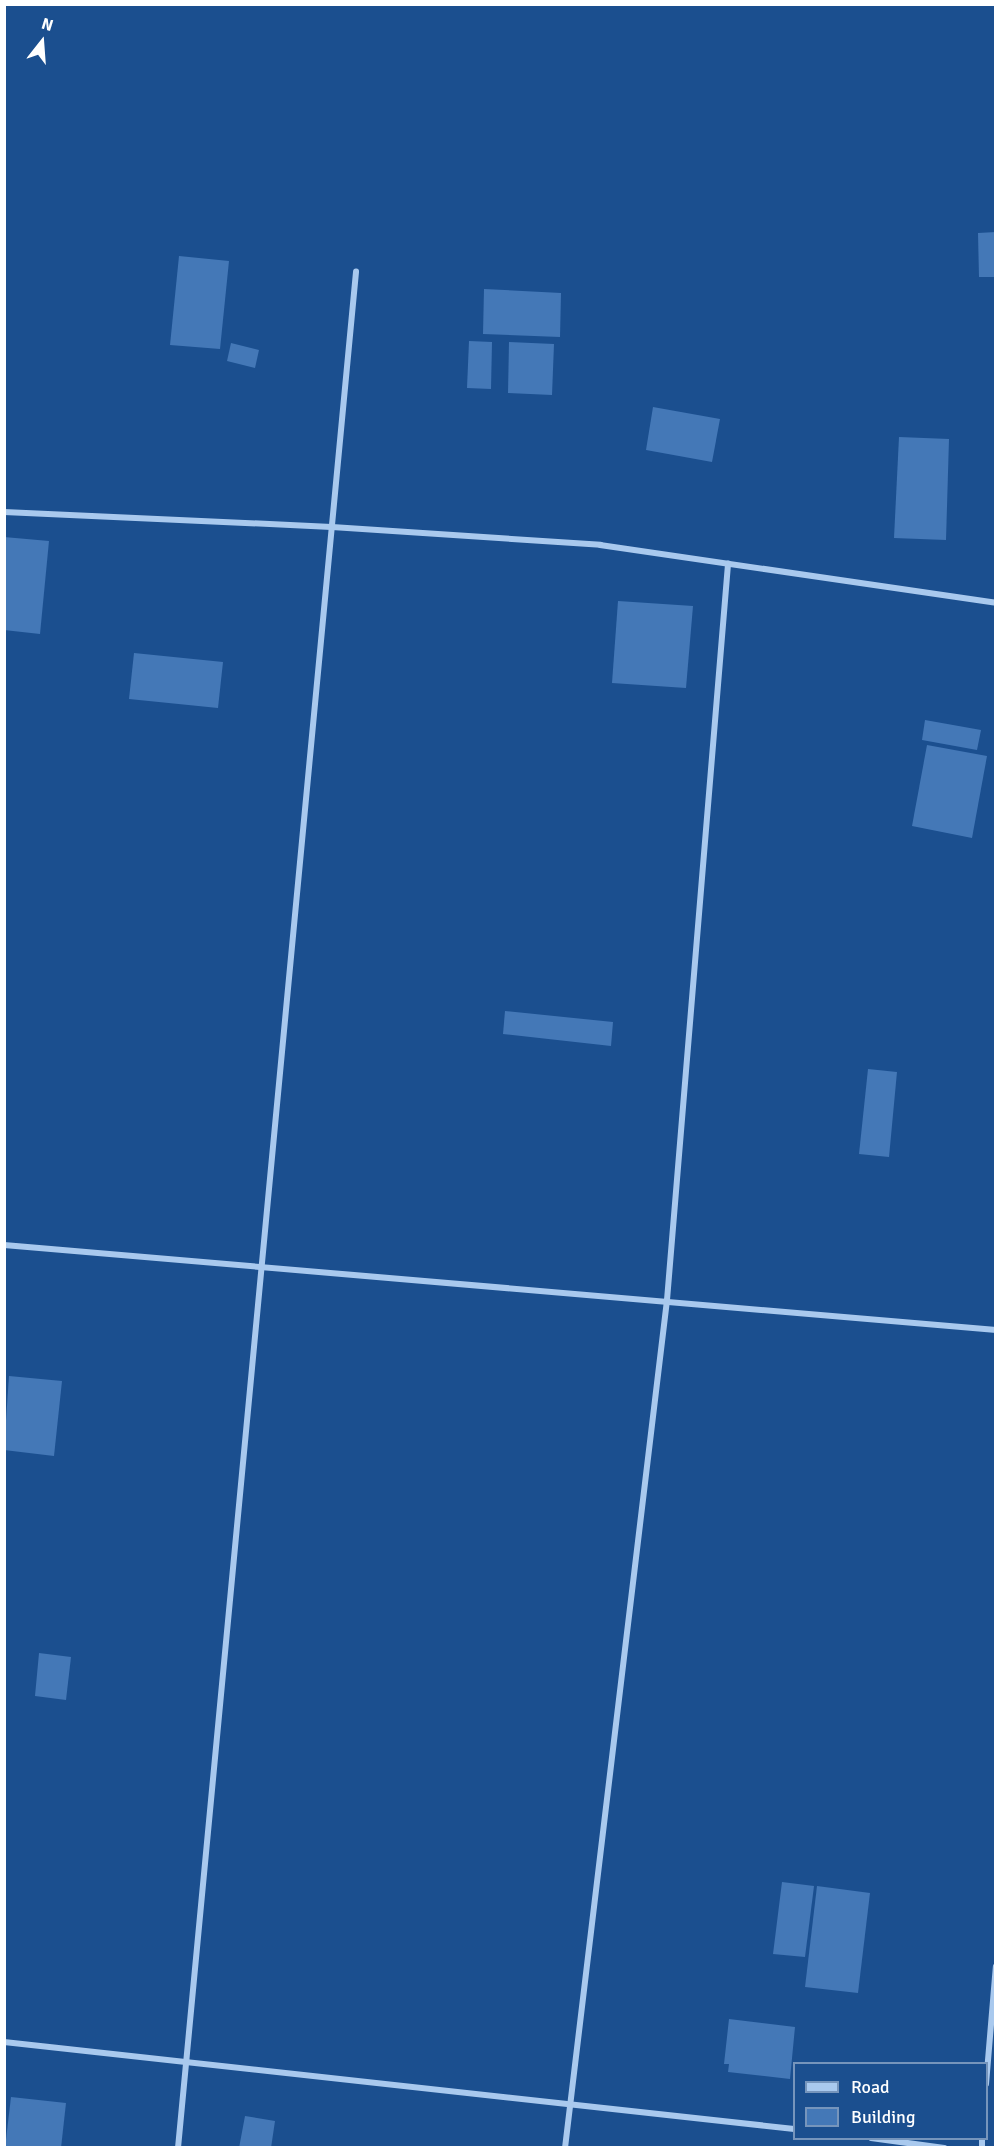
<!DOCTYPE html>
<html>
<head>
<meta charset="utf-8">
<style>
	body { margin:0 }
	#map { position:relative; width:1000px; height:2152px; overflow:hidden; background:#1b4f8f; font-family:Signika,sans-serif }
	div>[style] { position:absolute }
	.building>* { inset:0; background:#4478b7 }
	.minor>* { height:6px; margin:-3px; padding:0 3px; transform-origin:3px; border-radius:3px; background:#a9c9ee }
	span { translate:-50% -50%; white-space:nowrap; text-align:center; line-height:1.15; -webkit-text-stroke:6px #1b4f8f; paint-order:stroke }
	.frame { position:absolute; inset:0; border:6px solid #fff; pointer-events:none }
	.legend { position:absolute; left:793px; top:2062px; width:195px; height:78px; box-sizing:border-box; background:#1b4f8f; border:2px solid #7695bc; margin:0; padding:8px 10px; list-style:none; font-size:18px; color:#fff }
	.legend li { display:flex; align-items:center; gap:12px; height:30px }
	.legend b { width:30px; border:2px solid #7695bc }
	.north { position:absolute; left:12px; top:12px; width:60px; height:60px; -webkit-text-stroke:4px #1b4f8f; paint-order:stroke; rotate:17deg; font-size:16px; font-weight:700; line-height:24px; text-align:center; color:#fff }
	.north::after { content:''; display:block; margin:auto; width:21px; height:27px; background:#fff; clip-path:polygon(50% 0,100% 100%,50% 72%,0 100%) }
</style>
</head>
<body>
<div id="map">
	<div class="building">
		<div style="clip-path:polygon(996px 232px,996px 277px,979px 277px,978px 233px)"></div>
		<div style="clip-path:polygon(179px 256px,229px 261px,220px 349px,170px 345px)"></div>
		<div style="clip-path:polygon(484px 289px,561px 293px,560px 337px,483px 334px)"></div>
		<div style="clip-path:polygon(469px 341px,492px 342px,491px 389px,467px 388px)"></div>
		<div style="clip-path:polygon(509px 342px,554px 344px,552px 395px,508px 393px)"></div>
		<div style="clip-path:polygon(231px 343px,259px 350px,255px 368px,227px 361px)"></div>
		<div style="clip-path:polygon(653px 407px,720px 419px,712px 462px,646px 450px)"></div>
		<div style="clip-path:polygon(899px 437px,949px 439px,946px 540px,894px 538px)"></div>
		<div style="clip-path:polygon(4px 537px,49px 541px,40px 634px,4px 630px)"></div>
		<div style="clip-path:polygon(618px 601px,693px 606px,686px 688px,612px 683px)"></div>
		<div style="clip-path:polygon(134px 653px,223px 662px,218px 708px,129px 699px)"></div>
		<div style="clip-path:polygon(925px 720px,981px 730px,977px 750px,922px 740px)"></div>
		<div style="clip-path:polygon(927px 745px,987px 756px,972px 838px,912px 826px)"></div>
		<div style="clip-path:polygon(505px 1011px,613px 1022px,611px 1046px,503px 1034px)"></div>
		<div style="clip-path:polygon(868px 1069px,897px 1072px,889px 1157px,859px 1154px)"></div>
		<div style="clip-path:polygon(9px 1376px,62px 1381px,54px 1456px,4px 1450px)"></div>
		<div style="clip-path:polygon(39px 1653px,71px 1657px,66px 1700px,35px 1696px)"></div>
		<div style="clip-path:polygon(782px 1882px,814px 1886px,805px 1957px,773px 1954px)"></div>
		<div style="clip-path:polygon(817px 1886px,870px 1893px,858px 1993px,805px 1987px)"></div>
		<div style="clip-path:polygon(729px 2019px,795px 2027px,790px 2079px,728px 2072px,729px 2064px,724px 2064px)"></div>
		<div style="clip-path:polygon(11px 2097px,66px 2103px,61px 2148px,5px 2148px)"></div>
		<div style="clip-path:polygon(245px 2116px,275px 2121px,271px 2148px,239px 2148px)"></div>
	</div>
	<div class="minor">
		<div style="left:4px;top:512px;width:328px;rotate:2.6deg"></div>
		<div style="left:332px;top:527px;width:269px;rotate:3.8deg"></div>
		<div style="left:600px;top:545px;width:400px;rotate:8.3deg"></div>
		<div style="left:4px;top:1245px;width:996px;rotate:4.9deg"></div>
		<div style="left:4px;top:2042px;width:795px;rotate:6.28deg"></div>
		<div style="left:986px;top:2084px;width:118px;rotate:-85.2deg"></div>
		<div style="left:871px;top:2138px;width:74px;rotate:7.8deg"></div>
		<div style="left:178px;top:2148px;width:1885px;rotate:-84.58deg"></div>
		<div style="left:565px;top:2148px;width:854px;rotate:-83.14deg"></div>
		<div style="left:667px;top:1300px;width:739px;rotate:-85.26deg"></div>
		<div style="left:982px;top:2148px;width:10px;rotate:-90deg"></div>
	</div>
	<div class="frame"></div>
	<ul class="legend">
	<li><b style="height:8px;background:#a9c9ee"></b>Road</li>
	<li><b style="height:16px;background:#4478b7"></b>Building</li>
	</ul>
	<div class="north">N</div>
</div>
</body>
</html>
